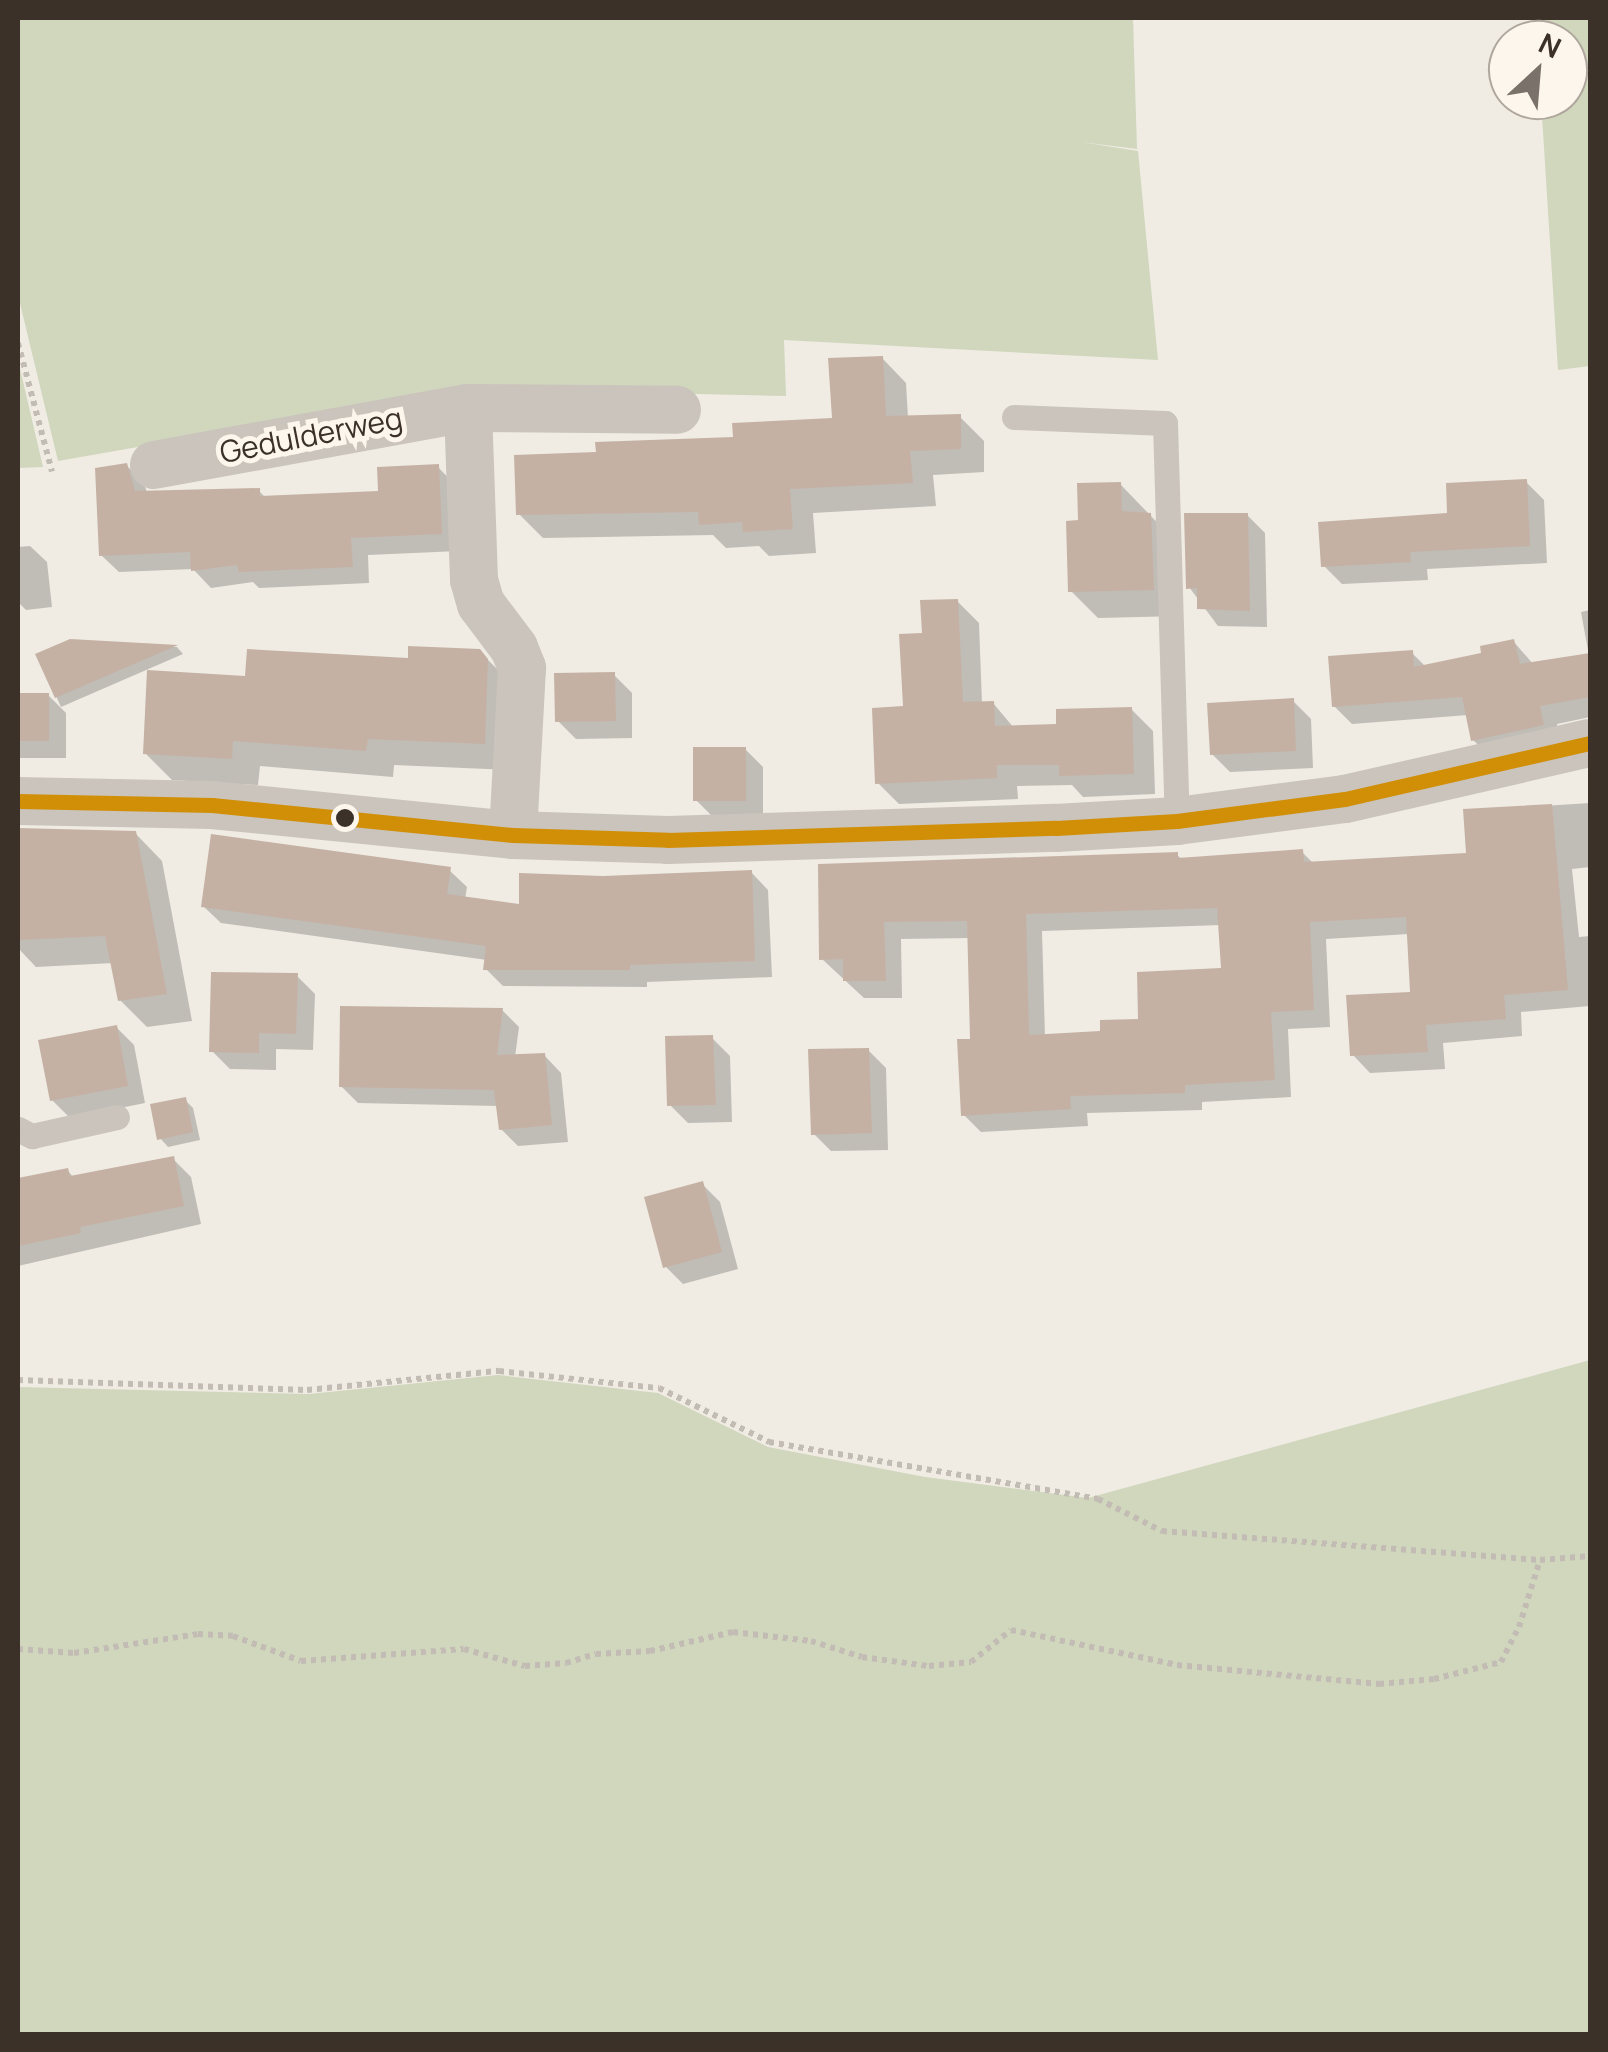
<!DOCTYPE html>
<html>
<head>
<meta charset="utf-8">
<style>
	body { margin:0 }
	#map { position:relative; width:1608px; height:2052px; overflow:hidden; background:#f0ece4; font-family:Manrope,sans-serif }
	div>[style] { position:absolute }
	.green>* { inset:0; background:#d0d7bd }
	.shadow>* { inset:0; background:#0003 }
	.building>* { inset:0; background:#c5b1a4 }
	.path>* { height:6px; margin-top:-3px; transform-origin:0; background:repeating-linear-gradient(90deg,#c2bcb5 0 5px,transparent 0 10px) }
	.lane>* { height:25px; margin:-12.5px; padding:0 12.5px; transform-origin:12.5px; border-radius:12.5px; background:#cac4bc }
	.street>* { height:48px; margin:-24px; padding:0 24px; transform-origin:24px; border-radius:24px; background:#cac4bc }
	.bus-1>* { height:15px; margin:-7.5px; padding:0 7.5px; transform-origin:7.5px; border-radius:7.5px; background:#d18f08 }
	.dots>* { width:28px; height:28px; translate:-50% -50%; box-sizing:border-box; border:5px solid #fcf6ec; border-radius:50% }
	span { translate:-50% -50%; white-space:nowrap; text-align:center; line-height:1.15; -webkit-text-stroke:10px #fcf6ec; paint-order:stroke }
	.street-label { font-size:30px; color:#3b3129 }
	.frame { position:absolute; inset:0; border:20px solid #3b3129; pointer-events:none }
	.north { position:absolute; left:1488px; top:20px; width:100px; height:100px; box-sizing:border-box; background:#fcf6ec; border:2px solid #afa79e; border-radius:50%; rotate:26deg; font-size:28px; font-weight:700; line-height:40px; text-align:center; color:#3b3129 }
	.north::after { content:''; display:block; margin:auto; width:35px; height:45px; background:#7a726a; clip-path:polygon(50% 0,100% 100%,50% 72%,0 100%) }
</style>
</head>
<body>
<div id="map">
	<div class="green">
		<div style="clip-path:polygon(18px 18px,1133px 18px,1137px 149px,1081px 142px,1138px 151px,1158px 360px,784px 340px,786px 396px,469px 389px,58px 461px,18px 295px)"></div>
		<div style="clip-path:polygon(1536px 18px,1590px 18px,1590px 366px,1558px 370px,1541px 100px,1568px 100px,1568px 40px,1537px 40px)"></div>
		<div style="clip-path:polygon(18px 360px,43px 467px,18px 468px)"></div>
		<div style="clip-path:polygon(1590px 1360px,1590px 2034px,18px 2034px,18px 1387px,309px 1394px,498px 1375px,658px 1393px,768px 1447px,925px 1477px,1088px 1498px)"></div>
	</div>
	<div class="shadow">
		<div style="clip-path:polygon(882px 358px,906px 383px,908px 418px,960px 417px,984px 441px,984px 472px,933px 475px,936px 506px,813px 513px,816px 553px,769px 556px,759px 546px,726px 548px,713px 535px,543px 538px,519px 514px,598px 454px,736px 440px,834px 420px)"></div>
		<div style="clip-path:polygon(127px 466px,144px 483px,147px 493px,258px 490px,266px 498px,380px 493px,438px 467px,455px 485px,459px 551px,368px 555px,369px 583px,259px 588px,253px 582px,211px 588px,193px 569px,119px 572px,101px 555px)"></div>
		<div style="clip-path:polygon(1526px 482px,1544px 500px,1547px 563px,1427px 569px,1428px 580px,1342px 584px,1324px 566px)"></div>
		<div style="clip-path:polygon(1120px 484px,1177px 543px,1180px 616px,1098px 618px,1071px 591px)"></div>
		<div style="clip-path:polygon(1247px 515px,1265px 533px,1267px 627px,1218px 626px,1189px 587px)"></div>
		<div style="clip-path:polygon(30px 546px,47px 562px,52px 607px,26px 610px,18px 602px,18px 547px)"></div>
		<div style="clip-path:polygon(957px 601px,979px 623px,982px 704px,993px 703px,1014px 728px,1059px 726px,1131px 709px,1153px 731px,1155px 794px,1083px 797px,1072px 785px,1017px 786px,1018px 799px,899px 804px,878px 783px,905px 709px,924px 635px)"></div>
		<div style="clip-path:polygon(1590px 610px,1590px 717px,1557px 724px,1560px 743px,1491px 757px,1473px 740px,1468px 715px,1352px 724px,1334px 706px,1412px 653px,1426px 667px,1484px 655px,1514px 642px,1533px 664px,1589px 656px,1581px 612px)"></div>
		<div style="clip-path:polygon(70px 641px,177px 647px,183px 654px,61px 707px,38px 655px)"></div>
		<div style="clip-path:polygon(479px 651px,507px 679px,511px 770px,394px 765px,393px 777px,260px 766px,258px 785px,172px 780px,145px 753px,248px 679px)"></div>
		<div style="clip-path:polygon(614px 675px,632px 693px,632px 738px,576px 739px,558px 721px)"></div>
		<div style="clip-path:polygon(18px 695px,48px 695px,66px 713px,66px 758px,18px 758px)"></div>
		<div style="clip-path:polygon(1293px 701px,1311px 719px,1313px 768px,1230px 772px,1212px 754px)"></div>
		<div style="clip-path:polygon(745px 749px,763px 767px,763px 818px,714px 818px,696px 800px)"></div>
		<div style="clip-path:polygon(evenodd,1590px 803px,1590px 867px,1572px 869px,1579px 937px,1590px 936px,1590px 1006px,1521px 1012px,1522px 1036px,1443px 1043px,1445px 1069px,1370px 1073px,1353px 1055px,1413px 994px,1409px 934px,1326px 939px,1330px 1027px,1288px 1029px,1291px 1097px,1202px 1102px,1202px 1110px,1087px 1113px,1088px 1126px,981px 1132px,963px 1114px,973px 1041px,970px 938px,901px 939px,902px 998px,864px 998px,822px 959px,820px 867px,1177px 855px,1183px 860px,1302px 852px,1314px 864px,1468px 855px,1466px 811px,1590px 803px,1221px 925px,1224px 970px,1140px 1022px,1103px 1034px,1045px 1037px,1042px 931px,1221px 925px)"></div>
		<div style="clip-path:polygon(18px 832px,135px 833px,162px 861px,192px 1021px,147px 1027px,120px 1000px,113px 963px,36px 967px,18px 948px)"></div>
		<div style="clip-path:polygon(449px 870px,467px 887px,465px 899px,522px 907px,603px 878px,751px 872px,768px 890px,772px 977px,647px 982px,647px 987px,503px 986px,486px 969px,487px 960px,221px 923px,203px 906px)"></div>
		<div style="clip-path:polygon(297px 976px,315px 994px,313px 1050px,276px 1049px,276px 1070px,230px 1069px,212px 1051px)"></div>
		<div style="clip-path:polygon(502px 1010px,519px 1027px,515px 1057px,544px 1055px,561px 1073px,568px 1142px,518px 1146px,501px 1129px,498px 1106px,358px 1103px,341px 1086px)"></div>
		<div style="clip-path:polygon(116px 1027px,134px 1045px,145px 1103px,70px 1118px,52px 1100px)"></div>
		<div style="clip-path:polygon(712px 1038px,730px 1056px,732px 1122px,688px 1123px,670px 1105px)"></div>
		<div style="clip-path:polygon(868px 1050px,886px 1068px,888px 1150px,831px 1151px,813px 1133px)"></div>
		<div style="clip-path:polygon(185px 1100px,193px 1108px,200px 1140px,168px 1147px,160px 1138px)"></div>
		<div style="clip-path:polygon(173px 1159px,191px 1177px,201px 1224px,18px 1266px,18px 1181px,68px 1171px,74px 1178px)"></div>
		<div style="clip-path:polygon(702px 1184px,720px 1202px,738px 1269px,683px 1284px,665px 1266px)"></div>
	</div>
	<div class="building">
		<div style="clip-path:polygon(883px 356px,886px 416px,961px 414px,961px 449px,910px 451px,913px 483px,790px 489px,793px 529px,743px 532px,742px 522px,699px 525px,698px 512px,516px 515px,514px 455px,596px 452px,595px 442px,733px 437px,732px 423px,832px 418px,828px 358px)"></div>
		<div style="clip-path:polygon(127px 463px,135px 491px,260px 488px,260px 496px,378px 491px,377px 467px,439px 464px,442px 534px,351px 538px,353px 567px,239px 572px,237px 565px,191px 571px,190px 552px,99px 556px,95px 468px)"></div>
		<div style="clip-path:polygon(1527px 479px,1530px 546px,1410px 552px,1411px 562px,1321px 567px,1318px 522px,1447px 513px,1446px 483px)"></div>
		<div style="clip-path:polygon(1121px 482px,1122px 511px,1151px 513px,1154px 590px,1068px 592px,1066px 521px,1078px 520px,1077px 483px)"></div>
		<div style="clip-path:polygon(1184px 513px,1248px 513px,1250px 611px,1197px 609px,1197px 588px,1186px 589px)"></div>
		<div style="clip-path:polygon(958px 599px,963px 702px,994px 701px,995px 726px,1056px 724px,1056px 709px,1132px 707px,1134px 774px,1059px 776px,1059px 765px,997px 765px,997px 778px,875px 784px,872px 708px,903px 706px,899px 634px,922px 633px,920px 600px)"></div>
		<div style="clip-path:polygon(70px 639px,178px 645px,55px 698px,35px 654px)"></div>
		<div style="clip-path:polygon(1514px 639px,1520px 664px,1590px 653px,1590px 697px,1540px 706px,1544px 725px,1471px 741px,1462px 697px,1332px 707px,1328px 656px,1413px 650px,1414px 667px,1481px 653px,1480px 646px)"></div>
		<div style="clip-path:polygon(408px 646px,480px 649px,488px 659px,485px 744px,368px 739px,366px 751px,233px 741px,232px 759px,143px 754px,147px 670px,245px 676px,247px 649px,408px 658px)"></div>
		<div style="clip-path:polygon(615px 672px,616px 721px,555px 722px,554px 673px)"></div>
		<div style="clip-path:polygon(18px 693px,49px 693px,49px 741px,18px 741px)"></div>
		<div style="clip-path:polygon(1294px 698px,1296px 751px,1210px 755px,1207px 703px)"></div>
		<div style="clip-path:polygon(693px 747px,746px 747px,746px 801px,693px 801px)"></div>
		<div style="clip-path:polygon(evenodd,1552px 804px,1568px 990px,1504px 995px,1506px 1019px,1426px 1025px,1428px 1052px,1350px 1056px,1346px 995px,1410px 992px,1406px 917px,1310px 922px,1314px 1010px,1271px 1012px,1275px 1080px,1185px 1085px,1185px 1093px,1070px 1096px,1071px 1109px,961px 1116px,957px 1039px,970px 1039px,967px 921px,884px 922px,886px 981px,843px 981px,843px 959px,819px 960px,818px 864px,1178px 852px,1178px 858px,1303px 849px,1304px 862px,1466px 853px,1463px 809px,1552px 804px,1217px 908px,1221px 968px,1137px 972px,1138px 1019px,1100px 1020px,1100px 1031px,1029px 1035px,1026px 914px,1217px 908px)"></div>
		<div style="clip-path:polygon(18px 828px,136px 831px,167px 994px,118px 1001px,105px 936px,18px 940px)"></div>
		<div style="clip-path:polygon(211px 834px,451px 867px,447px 894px,519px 904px,519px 873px,603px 876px,752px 870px,755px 961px,630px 965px,630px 970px,483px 970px,486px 946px,201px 907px)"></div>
		<div style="clip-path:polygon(211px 972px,298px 973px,296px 1034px,259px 1033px,259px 1053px,209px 1052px)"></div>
		<div style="clip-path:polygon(340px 1006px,503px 1008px,497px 1055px,545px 1053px,552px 1125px,499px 1130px,494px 1090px,339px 1087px)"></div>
		<div style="clip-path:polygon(117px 1025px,128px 1086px,50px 1101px,38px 1040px)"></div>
		<div style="clip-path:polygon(713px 1035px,716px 1105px,667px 1106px,665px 1036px)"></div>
		<div style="clip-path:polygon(869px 1048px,872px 1133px,811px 1135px,808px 1049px)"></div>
		<div style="clip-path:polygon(186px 1097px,193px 1132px,157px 1140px,150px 1104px)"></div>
		<div style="clip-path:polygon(174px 1156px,184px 1206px,80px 1227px,81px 1233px,18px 1246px,18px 1178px,68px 1168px,70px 1176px)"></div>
		<div style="clip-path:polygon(703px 1181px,722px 1252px,663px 1268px,644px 1197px)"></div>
	</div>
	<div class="path">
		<div style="left:18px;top:343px;width:133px;rotate:75.2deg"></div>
		<div style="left:18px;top:1380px;width:289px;rotate:2deg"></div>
		<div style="left:307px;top:1390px;width:193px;rotate:-5.7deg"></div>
		<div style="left:499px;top:1371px;width:161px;rotate:6.1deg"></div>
		<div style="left:659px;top:1388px;width:123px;rotate:26.1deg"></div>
		<div style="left:769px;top:1442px;width:334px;rotate:9.8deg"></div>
		<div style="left:1098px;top:1499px;width:72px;rotate:26.6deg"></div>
		<div style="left:1162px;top:1531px;width:379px;rotate:4.4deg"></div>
		<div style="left:1540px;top:1560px;width:50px;rotate:-4.6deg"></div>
		<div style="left:18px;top:1649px;width:56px;rotate:4.1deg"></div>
		<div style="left:74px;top:1653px;width:125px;rotate:-8.7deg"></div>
		<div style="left:198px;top:1634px;width:35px;rotate:3deg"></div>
		<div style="left:233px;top:1636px;width:72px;rotate:20.2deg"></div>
		<div style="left:301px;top:1661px;width:163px;rotate:-4.2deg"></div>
		<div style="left:464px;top:1649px;width:63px;rotate:15.6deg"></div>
		<div style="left:525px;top:1666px;width:41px;rotate:-4.2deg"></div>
		<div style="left:566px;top:1663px;width:31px;rotate:-17deg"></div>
		<div style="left:596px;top:1654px;width:54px;rotate:-3.2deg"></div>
		<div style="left:650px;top:1651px;width:85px;rotate:-12.9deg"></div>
		<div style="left:733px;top:1632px;width:79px;rotate:6.6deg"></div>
		<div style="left:811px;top:1641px;width:53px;rotate:17.4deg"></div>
		<div style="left:862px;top:1657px;width:68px;rotate:7.7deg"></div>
		<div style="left:929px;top:1666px;width:42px;rotate:-5.4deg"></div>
		<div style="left:971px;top:1662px;width:51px;rotate:-38.7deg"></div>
		<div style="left:1011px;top:1630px;width:170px;rotate:11.9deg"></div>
		<div style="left:1177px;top:1665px;width:203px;rotate:5.4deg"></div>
		<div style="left:1379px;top:1684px;width:55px;rotate:-5.2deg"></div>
		<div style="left:1434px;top:1679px;width:69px;rotate:-14.2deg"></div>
		<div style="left:1501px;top:1662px;width:39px;rotate:-63deg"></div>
		<div style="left:1519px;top:1627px;width:70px;rotate:-72.6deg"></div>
	</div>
	<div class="lane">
		<div style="left:1014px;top:417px;width:151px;rotate:2.3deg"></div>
		<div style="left:1165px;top:423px;width:398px;rotate:88.3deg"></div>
		<div style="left:18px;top:1129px;width:16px;rotate:27deg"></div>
		<div style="left:32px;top:1136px;width:87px;rotate:-12.6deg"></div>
	</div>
	<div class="street">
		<div style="left:468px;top:408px;width:172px;rotate:88deg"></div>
		<div style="left:474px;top:580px;width:25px;rotate:74deg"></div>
		<div style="left:481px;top:604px;width:55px;rotate:53.1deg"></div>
		<div style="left:514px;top:648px;width:22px;rotate:68deg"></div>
		<div style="left:522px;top:668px;width:167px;rotate:93.1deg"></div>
		<div style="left:154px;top:465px;width:319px;rotate:-10.3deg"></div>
		<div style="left:468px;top:408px;width:209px;rotate:0.5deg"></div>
		<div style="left:18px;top:801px;width:194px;rotate:1.2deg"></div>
		<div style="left:212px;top:805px;width:302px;rotate:5.7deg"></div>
		<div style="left:513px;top:835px;width:155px;rotate:1.8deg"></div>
		<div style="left:668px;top:840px;width:388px;rotate:-1.8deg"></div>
		<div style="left:1056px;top:828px;width:121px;rotate:-3.3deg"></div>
		<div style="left:1177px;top:821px;width:169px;rotate:-7.5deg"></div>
		<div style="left:1345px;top:799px;width:251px;rotate:-12.9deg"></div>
	</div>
	<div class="bus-1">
		<div style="left:18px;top:801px;width:194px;rotate:1.2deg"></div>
		<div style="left:212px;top:805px;width:302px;rotate:5.7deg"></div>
		<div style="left:513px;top:835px;width:155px;rotate:1.8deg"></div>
		<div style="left:668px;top:840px;width:388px;rotate:-1.8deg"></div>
		<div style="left:1056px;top:828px;width:121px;rotate:-3.3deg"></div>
		<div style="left:1177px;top:821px;width:169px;rotate:-7.5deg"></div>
		<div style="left:1345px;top:799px;width:251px;rotate:-12.9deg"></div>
	</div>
	<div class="dots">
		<div style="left:345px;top:818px;background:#3b3129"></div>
	</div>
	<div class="street-label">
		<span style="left:311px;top:435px;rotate:-11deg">Gedulderweg</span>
	</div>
	<div class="frame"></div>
	<div class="north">N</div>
</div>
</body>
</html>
